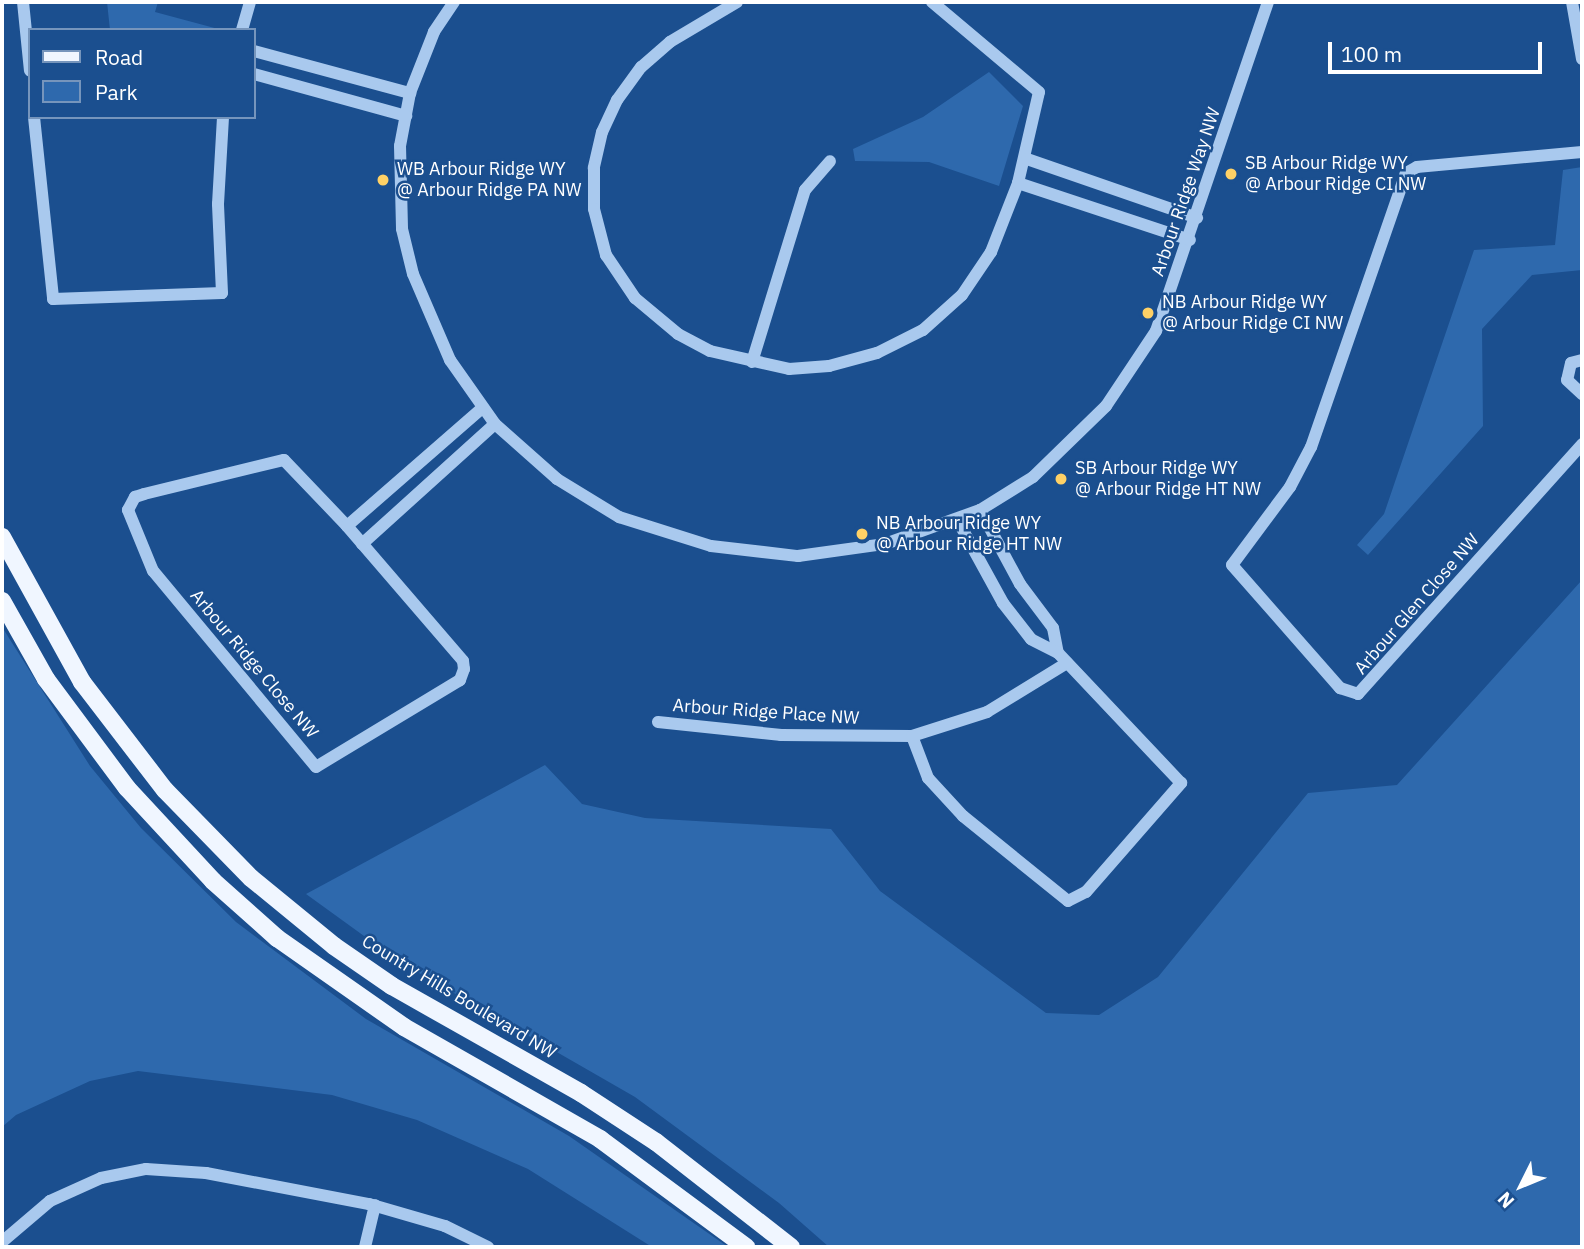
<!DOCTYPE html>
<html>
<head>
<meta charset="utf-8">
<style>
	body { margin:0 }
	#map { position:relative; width:1584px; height:1249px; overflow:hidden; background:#1b4f8f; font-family:"IBM Plex Sans",sans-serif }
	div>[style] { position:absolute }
	.green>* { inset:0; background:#2e69ad }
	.minor>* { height:12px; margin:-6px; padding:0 6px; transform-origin:6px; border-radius:6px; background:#a9c9ee }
	.major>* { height:18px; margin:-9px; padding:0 9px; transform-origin:9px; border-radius:9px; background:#f0f6ff }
	.dots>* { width:19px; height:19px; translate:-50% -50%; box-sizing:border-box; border:4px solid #1b4f8f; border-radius:50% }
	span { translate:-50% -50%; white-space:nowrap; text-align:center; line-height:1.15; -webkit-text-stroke:5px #1b4f8f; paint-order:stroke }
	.poi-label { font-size:18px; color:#fff }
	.left { translate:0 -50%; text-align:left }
	.street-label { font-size:18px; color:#fff }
	.frame { position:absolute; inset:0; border:4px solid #fff; pointer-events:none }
	.legend { position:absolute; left:28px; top:28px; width:228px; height:91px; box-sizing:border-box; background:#1b4f8f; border:2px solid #7695bc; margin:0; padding:9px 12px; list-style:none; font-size:21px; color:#fff }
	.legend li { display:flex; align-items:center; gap:14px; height:35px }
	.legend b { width:35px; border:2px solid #7695bc }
	.north { position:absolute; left:1486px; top:1151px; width:70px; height:70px; -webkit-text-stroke:5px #1b4f8f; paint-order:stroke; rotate:227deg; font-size:19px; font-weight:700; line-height:28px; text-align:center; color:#fff }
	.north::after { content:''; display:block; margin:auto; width:24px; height:32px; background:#fff; clip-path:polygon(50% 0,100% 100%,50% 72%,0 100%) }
	.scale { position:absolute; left:1328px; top:42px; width:214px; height:32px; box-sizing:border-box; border:4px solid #fff; border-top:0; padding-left:9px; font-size:21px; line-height:24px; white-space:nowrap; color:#fff; -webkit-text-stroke:5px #1b4f8f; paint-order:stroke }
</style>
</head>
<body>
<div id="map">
	<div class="green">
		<div style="clip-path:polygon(107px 2px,158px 2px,155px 12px,222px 30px,110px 30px)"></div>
		<div style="clip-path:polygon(989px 72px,1023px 106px,999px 186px,929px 162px,855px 161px,853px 149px,923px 117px)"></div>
		<div style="clip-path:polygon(1582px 167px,1582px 270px,1532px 275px,1482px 329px,1483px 426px,1368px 555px,1357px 545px,1384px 514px,1474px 250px,1555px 245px,1563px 170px)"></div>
		<div style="clip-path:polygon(1582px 580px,1582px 1247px,829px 1247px,779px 1203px,635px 1097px,400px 962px,306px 894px,545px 765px,582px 804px,645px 818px,831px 829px,880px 891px,1046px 1013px,1099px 1015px,1158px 977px,1308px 793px,1397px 785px)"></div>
		<div style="clip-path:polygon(2px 627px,90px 766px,141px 828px,236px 922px,366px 1019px,569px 1136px,728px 1247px,652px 1247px,528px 1169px,417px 1120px,332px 1095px,138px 1071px,90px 1081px,16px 1115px,2px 1127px)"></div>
	</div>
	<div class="minor">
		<div style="left:23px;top:2px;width:69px;rotate:84.2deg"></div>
		<div style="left:454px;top:2px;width:36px;rotate:124deg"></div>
		<div style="left:434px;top:32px;width:66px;rotate:111.5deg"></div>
		<div style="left:410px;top:93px;width:54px;rotate:100.7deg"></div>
		<div style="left:400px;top:146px;width:83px;rotate:88.6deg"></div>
		<div style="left:402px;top:229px;width:46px;rotate:76.3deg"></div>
		<div style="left:413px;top:274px;width:94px;rotate:66.7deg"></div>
		<div style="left:450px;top:360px;width:78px;rotate:54.9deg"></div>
		<div style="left:495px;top:424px;width:83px;rotate:41.6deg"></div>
		<div style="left:557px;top:479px;width:73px;rotate:31.5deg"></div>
		<div style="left:619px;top:517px;width:96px;rotate:17.5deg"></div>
		<div style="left:711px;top:546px;width:88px;rotate:6.6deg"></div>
		<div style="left:798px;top:556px;width:88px;rotate:-7.9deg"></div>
		<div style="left:885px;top:544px;width:101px;rotate:-19.7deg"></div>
		<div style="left:980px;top:510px;width:62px;rotate:-31.9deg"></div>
		<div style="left:1033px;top:477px;width:102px;rotate:-44.2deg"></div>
		<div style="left:1106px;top:406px;width:90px;rotate:-56.3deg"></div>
		<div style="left:1156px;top:331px;width:348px;rotate:-71.2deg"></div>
		<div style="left:737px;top:2px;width:78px;rotate:149.2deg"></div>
		<div style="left:670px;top:42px;width:38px;rotate:139deg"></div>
		<div style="left:641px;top:67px;width:41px;rotate:126deg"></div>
		<div style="left:617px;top:100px;width:35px;rotate:115deg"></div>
		<div style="left:602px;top:132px;width:37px;rotate:103deg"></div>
		<div style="left:594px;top:168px;width:41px;rotate:90deg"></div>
		<div style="left:594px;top:209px;width:48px;rotate:75.4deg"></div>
		<div style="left:606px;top:255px;width:52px;rotate:56deg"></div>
		<div style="left:635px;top:298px;width:56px;rotate:39.9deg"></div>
		<div style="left:678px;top:334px;width:36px;rotate:28deg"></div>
		<div style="left:710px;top:351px;width:81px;rotate:12.8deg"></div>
		<div style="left:789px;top:369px;width:40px;rotate:-4.3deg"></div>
		<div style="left:829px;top:366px;width:50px;rotate:-15.2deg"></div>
		<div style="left:877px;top:353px;width:51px;rotate:-26.6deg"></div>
		<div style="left:923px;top:330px;width:52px;rotate:-41.9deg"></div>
		<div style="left:962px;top:295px;width:52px;rotate:-56deg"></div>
		<div style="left:991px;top:252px;width:74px;rotate:-68.6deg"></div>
		<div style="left:1018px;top:183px;width:93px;rotate:-77deg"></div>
		<div style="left:1039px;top:92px;width:140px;rotate:-139.9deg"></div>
		<div style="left:1572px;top:2px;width:58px;rotate:80deg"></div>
		<div style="left:242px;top:30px;width:29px;rotate:-74deg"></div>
		<div style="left:254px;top:51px;width:162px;rotate:15.1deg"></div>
		<div style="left:254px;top:74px;width:158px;rotate:15.4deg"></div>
		<div style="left:34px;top:117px;width:183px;rotate:84deg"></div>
		<div style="left:53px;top:299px;width:169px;rotate:-2deg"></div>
		<div style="left:222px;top:293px;width:89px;rotate:-92.6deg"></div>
		<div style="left:218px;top:204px;width:87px;rotate:-86.7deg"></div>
		<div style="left:1582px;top:152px;width:166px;rotate:174.8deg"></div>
		<div style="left:1417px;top:167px;width:13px;rotate:151deg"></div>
		<div style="left:1406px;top:173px;width:290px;rotate:109.1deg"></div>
		<div style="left:1311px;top:447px;width:45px;rotate:117.7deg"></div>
		<div style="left:1290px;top:487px;width:97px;rotate:126.6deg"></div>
		<div style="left:1232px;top:565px;width:164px;rotate:48.7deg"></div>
		<div style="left:1340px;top:688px;width:19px;rotate:18deg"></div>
		<div style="left:1358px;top:694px;width:336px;rotate:-48.1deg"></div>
		<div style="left:1027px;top:159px;width:180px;rotate:19.1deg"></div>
		<div style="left:1018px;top:183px;width:181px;rotate:18.3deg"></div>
		<div style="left:1582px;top:360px;width:11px;rotate:165deg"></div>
		<div style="left:1571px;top:363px;width:17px;rotate:103deg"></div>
		<div style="left:1567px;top:380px;width:21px;rotate:43deg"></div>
		<div style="left:752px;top:362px;width:180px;rotate:-72.9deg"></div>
		<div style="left:805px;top:190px;width:38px;rotate:-49deg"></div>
		<div style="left:284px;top:460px;width:91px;rotate:46.3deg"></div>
		<div style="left:347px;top:526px;width:178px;rotate:49.3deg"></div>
		<div style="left:463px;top:661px;width:8px;rotate:83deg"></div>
		<div style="left:464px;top:669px;width:12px;rotate:110deg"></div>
		<div style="left:460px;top:680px;width:168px;rotate:148.9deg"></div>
		<div style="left:316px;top:767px;width:255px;rotate:-129.7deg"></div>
		<div style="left:153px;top:571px;width:66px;rotate:-112.3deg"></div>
		<div style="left:128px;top:510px;width:15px;rotate:-62deg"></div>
		<div style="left:135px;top:497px;width:9px;rotate:-18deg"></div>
		<div style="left:144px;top:494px;width:144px;rotate:-13.7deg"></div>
		<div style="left:980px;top:510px;width:84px;rotate:61.6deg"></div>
		<div style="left:1020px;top:584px;width:55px;rotate:53.1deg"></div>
		<div style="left:1053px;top:628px;width:25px;rotate:79deg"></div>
		<div style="left:347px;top:526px;width:178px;rotate:-41.1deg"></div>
		<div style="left:362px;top:544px;width:179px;rotate:-42.1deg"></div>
		<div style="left:658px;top:722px;width:124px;rotate:6deg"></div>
		<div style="left:781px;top:735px;width:131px;rotate:0.4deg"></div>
		<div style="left:912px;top:736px;width:79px;rotate:-17.7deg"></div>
		<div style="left:987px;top:712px;width:94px;rotate:-31.5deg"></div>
		<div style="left:912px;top:736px;width:45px;rotate:69.1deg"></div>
		<div style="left:928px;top:778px;width:52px;rotate:47.4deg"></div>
		<div style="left:963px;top:816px;width:135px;rotate:39deg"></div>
		<div style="left:1068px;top:901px;width:20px;rotate:-27deg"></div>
		<div style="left:1086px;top:892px;width:145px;rotate:-48.9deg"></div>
		<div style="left:1181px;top:783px;width:179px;rotate:-133.4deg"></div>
		<div style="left:1058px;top:653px;width:30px;rotate:-153deg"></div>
		<div style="left:1031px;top:639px;width:46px;rotate:-127.9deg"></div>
		<div style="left:1003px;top:603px;width:94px;rotate:-118.8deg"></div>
		<div style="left:2px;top:1242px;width:63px;rotate:-40.5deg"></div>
		<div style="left:50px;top:1201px;width:56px;rotate:-24.3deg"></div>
		<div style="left:101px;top:1178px;width:46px;rotate:-11.3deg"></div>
		<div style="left:146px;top:1169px;width:60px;rotate:3.8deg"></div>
		<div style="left:206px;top:1173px;width:166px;rotate:10.8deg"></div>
		<div style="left:369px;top:1204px;width:79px;rotate:16.1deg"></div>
		<div style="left:445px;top:1226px;width:48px;rotate:26deg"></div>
		<div style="left:365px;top:1247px;width:43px;rotate:-76.6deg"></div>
	</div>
	<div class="major">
		<div style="left:2px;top:537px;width:166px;rotate:61.1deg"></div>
		<div style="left:82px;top:682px;width:136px;rotate:52.5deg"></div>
		<div style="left:165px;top:790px;width:123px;rotate:45.7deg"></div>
		<div style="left:251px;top:878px;width:107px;rotate:39.3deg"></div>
		<div style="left:334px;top:946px;width:70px;rotate:34.6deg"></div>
		<div style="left:392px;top:986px;width:217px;rotate:29.5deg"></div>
		<div style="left:581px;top:1093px;width:90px;rotate:33.2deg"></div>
		<div style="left:656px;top:1142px;width:171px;rotate:37.9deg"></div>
		<div style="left:2px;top:601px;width:90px;rotate:60.6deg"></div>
		<div style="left:46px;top:679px;width:136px;rotate:53.4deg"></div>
		<div style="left:127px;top:788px;width:127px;rotate:47.2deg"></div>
		<div style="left:213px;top:881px;width:86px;rotate:41.7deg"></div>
		<div style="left:277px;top:938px;width:155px;rotate:35deg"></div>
		<div style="left:404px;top:1027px;width:226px;rotate:29.7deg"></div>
		<div style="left:600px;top:1139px;width:182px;rotate:36.5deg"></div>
	</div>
	<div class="dots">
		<div style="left:1231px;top:174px;background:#ffd166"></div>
		<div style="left:383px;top:180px;background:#ffd166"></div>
		<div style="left:1148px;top:313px;background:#ffd166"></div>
		<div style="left:1061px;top:479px;background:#ffd166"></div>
		<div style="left:862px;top:534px;background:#ffd166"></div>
	</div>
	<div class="poi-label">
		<span class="left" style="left:1245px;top:174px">SB Arbour Ridge WY<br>@ Arbour Ridge CI NW</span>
		<span class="left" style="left:397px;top:180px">WB Arbour Ridge WY<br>@ Arbour Ridge PA NW</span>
		<span class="left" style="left:1162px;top:313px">NB Arbour Ridge WY<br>@ Arbour Ridge CI NW</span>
		<span class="left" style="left:1075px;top:479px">SB Arbour Ridge WY<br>@ Arbour Ridge HT NW</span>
		<span class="left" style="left:876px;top:534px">NB Arbour Ridge WY<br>@ Arbour Ridge HT NW</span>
	</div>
	<div class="street-label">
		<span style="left:1186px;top:192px;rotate:-71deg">Arbour Ridge Way NW</span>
		<span style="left:1417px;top:604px;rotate:-49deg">Arbour Glen Close NW</span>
		<span style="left:254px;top:664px;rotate:50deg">Arbour Ridge Close NW</span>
		<span style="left:766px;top:712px;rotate:4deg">Arbour Ridge Place NW</span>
		<span style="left:459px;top:997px;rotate:31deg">Country Hills Boulevard NW</span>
	</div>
	<div class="frame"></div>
	<ul class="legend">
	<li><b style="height:9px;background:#f0f6ff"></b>Road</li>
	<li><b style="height:19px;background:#2e69ad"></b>Park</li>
	</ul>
	<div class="north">N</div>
	<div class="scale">100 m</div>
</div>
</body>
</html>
